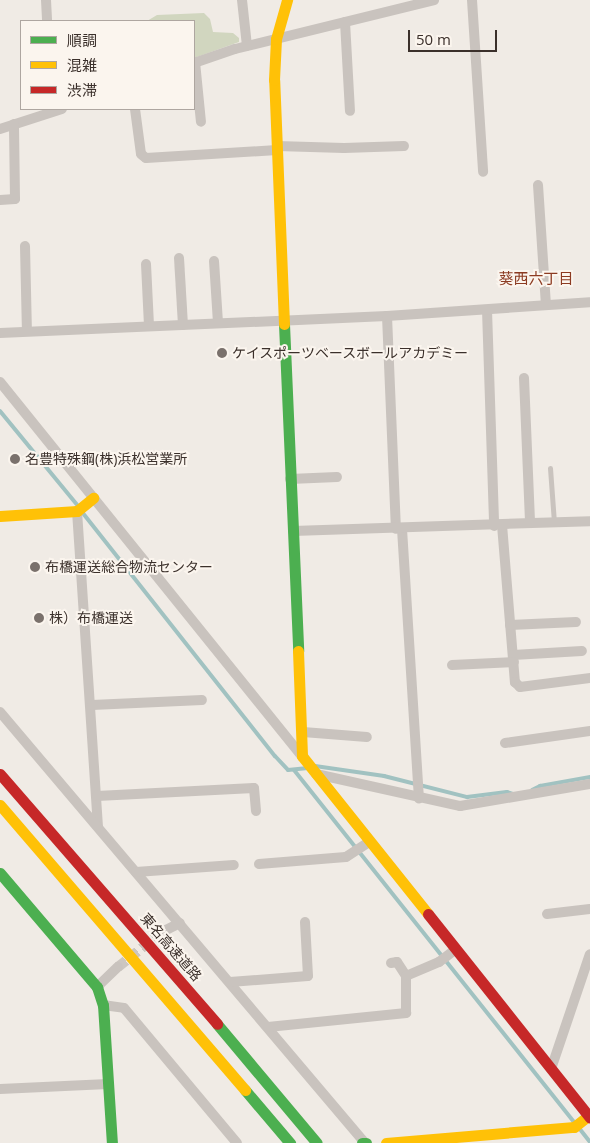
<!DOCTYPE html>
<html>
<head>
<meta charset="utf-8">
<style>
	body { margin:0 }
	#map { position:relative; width:590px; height:1143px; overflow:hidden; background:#f0ebe5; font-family:"Open Sans","Noto Sans JP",sans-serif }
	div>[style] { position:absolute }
	.green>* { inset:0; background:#d1d6bf }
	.stream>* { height:4px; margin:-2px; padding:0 2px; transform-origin:2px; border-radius:2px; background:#a1c2c1 }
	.street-tunnel>* { height:10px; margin-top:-5px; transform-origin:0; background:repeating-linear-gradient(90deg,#ccc6c0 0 10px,transparent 0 15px) }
	.lane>* { height:5px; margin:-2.5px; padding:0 2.5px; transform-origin:2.5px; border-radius:2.5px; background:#c9c3be }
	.street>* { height:10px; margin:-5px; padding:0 5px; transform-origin:5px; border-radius:5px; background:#c9c3be }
	.fast>* { height:11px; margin:-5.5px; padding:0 5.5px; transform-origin:5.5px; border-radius:5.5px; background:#4caf50 }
	.slow>* { height:11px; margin:-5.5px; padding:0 5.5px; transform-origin:5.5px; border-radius:5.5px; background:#ffc107 }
	.jam>* { height:11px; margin:-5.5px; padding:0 5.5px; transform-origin:5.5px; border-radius:5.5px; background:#c62828 }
	.dots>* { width:14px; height:14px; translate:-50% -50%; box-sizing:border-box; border:2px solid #fbf5ee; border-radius:50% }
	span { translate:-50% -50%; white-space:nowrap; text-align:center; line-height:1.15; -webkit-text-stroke:4px #fbf5ee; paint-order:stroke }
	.poi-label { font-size:14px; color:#3b302b }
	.left { translate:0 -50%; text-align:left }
	.street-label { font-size:14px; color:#3b302b }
	.neighbourhood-label { font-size:15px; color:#8c3b22 }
	.legend { position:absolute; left:20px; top:20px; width:175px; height:90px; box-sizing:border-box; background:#fbf5ee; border:1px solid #aea6a0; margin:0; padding:6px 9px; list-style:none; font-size:15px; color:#3b302b }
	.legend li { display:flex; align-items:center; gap:10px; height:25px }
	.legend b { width:25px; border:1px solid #aea6a0 }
	.scale { position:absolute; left:408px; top:30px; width:89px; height:22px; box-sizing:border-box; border:2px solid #3b302b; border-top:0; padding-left:6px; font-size:15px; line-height:18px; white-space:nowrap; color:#3b302b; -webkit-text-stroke:4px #fbf5ee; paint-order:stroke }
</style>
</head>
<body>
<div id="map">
	<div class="green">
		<div style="clip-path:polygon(204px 13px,210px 19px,213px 32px,233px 33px,239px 38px,239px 42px,194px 58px,194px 21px,147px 21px,157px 15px)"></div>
	</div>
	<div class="stream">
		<div style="left:0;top:411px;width:123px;rotate:50.6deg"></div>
		<div style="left:82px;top:512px;width:311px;rotate:51.7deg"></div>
		<div style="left:275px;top:756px;width:19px;rotate:47deg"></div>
		<div style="left:288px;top:770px;width:20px;rotate:-6deg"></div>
		<div style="left:315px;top:766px;width:70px;rotate:8.2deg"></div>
		<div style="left:384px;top:776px;width:86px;rotate:14.2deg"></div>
		<div style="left:467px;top:797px;width:40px;rotate:-7.1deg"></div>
		<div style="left:507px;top:792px;width:6px;rotate:18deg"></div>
		<div style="left:294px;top:770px;width:451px;rotate:51.5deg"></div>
		<div style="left:532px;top:790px;width:9px;rotate:-27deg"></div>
		<div style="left:540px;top:786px;width:51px;rotate:-10.2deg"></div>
		<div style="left:579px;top:1128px;width:18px;rotate:52deg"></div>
	</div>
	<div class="street-tunnel">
		<div style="left:118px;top:967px;width:56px;rotate:-38.5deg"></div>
	</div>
	<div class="lane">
		<div style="left:550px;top:468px;width:54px;rotate:85.8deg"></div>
	</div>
	<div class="street">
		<div style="left:46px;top:0;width:21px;rotate:87deg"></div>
		<div style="left:242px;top:0;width:46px;rotate:83.8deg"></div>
		<div style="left:472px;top:0;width:172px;rotate:86.3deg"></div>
		<div style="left:345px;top:22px;width:89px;rotate:86.8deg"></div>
		<div style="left:195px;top:62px;width:60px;rotate:84.3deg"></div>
		<div style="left:194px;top:63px;width:43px;rotate:-18.9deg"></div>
		<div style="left:235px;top:49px;width:205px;rotate:-13.8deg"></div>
		<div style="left:135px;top:109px;width:45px;rotate:82.4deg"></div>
		<div style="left:141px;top:154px;width:6px;rotate:39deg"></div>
		<div style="left:146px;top:158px;width:131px;rotate:-3.5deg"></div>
		<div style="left:0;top:129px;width:65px;rotate:-17.9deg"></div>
		<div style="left:277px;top:146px;width:67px;rotate:1.7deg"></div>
		<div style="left:344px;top:148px;width:60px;rotate:-1.9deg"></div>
		<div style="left:538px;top:185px;width:119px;rotate:86.2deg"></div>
		<div style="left:0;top:200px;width:15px;rotate:-4deg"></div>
		<div style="left:15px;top:199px;width:75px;rotate:-90.8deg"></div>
		<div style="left:25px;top:246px;width:85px;rotate:88.7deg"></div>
		<div style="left:179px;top:258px;width:67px;rotate:86.6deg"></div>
		<div style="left:214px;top:261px;width:62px;rotate:86.3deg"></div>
		<div style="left:146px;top:264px;width:62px;rotate:87.2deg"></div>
		<div style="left:487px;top:310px;width:216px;rotate:88.1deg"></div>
		<div style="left:387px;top:316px;width:213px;rotate:87.6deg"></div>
		<div style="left:0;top:333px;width:387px;rotate:-2.5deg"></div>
		<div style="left:387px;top:316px;width:203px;rotate:-3.9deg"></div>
		<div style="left:524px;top:378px;width:145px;rotate:87.6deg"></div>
		<div style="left:0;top:382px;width:481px;rotate:51.1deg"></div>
		<div style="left:290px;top:479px;width:47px;rotate:-2.4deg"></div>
		<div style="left:77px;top:511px;width:316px;rotate:86.2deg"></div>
		<div style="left:502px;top:525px;width:158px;rotate:85.3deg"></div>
		<div style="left:515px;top:682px;width:7px;rotate:45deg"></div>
		<div style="left:520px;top:687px;width:71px;rotate:-7.3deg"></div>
		<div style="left:402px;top:529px;width:270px;rotate:86.4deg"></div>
		<div style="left:293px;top:531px;width:297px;rotate:-1.9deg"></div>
		<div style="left:510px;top:625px;width:66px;rotate:-2.6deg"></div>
		<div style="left:513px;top:655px;width:69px;rotate:-3.3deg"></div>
		<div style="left:452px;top:665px;width:62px;rotate:-2.8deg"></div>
		<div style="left:92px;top:705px;width:110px;rotate:-2.6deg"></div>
		<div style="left:0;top:712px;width:565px;rotate:49.74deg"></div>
		<div style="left:303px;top:732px;width:64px;rotate:4.5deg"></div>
		<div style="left:505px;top:743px;width:86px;rotate:-8deg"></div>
		<div style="left:316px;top:774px;width:148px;rotate:12.5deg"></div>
		<div style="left:460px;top:806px;width:132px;rotate:-9.6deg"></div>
		<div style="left:97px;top:796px;width:157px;rotate:-2.9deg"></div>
		<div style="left:254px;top:788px;width:23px;rotate:85deg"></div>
		<div style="left:259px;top:864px;width:87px;rotate:-4.6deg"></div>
		<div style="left:346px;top:857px;width:27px;rotate:-33deg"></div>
		<div style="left:136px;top:872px;width:98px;rotate:-4.1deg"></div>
		<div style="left:547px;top:914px;width:43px;rotate:-6.6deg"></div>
		<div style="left:162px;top:932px;width:20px;rotate:-27deg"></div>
		<div style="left:391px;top:963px;width:6px;rotate:-9deg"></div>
		<div style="left:397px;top:962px;width:17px;rotate:57deg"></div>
		<div style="left:230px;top:982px;width:78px;rotate:-4.4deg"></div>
		<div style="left:308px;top:976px;width:54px;rotate:-93.2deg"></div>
		<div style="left:97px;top:987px;width:29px;rotate:-44deg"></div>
		<div style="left:103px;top:1005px;width:21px;rotate:8deg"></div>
		<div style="left:124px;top:1008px;width:176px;rotate:50.1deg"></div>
		<div style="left:268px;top:1027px;width:139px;rotate:-5.8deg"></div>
		<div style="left:406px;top:1013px;width:37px;rotate:-90deg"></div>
		<div style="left:406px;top:976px;width:36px;rotate:-23deg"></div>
		<div style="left:439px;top:962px;width:21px;rotate:-37deg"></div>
		<div style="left:551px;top:1069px;width:121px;rotate:-71.3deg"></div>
		<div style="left:0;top:1089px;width:108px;rotate:-2.7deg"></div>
	</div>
	<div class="fast">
		<div style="left:284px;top:324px;width:327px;rotate:87.5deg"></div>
		<div style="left:0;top:873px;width:150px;rotate:49.6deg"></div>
		<div style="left:97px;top:987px;width:19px;rotate:72deg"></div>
		<div style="left:103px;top:1005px;width:138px;rotate:86.3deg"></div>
		<div style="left:217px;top:1024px;width:155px;rotate:50deg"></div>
		<div style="left:245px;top:1090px;width:70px;rotate:49.7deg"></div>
		<div style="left:362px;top:1143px;width:4px"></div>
	</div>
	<div class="slow">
		<div style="left:284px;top:324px;width:244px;rotate:-92.3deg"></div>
		<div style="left:274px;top:80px;width:41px;rotate:-87.2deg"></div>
		<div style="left:276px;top:39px;width:41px;rotate:-74.2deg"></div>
		<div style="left:0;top:516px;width:77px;rotate:-3.7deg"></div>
		<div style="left:77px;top:511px;width:21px;rotate:-39deg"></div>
		<div style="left:298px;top:651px;width:105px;rotate:87.8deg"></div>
		<div style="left:302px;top:756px;width:202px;rotate:51.4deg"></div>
		<div style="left:0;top:805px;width:376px;rotate:49.3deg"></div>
		<div style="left:386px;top:1143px;width:189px;rotate:-4.9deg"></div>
		<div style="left:574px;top:1127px;width:18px;rotate:-38deg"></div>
	</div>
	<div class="jam">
		<div style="left:0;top:774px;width:331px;rotate:49deg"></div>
		<div style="left:428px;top:914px;width:260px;rotate:51.5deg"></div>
	</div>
	<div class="dots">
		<div style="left:222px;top:353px;background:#7a716c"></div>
		<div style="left:15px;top:459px;background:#7a716c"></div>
		<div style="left:35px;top:567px;background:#7a716c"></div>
		<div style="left:39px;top:618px;background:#7a716c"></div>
	</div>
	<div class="poi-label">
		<span class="left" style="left:232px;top:353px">ケイスポーツベースボールアカデミー</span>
		<span class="left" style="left:25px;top:459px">名豊特殊鋼(株)浜松営業所</span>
		<span class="left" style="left:45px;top:567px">布橋運送総合物流センター</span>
		<span class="left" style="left:49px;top:618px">株）布橋運送</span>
	</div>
	<div class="street-label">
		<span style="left:171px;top:947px;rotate:49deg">東名高速道路</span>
	</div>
	<div class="neighbourhood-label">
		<span style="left:536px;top:279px">葵西六丁目</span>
	</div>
	<ul class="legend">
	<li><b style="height:6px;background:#4caf50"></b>順調</li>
	<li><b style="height:6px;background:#ffc107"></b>混雑</li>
	<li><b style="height:6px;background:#c62828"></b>渋滞</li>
	</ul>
	<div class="scale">50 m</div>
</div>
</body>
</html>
